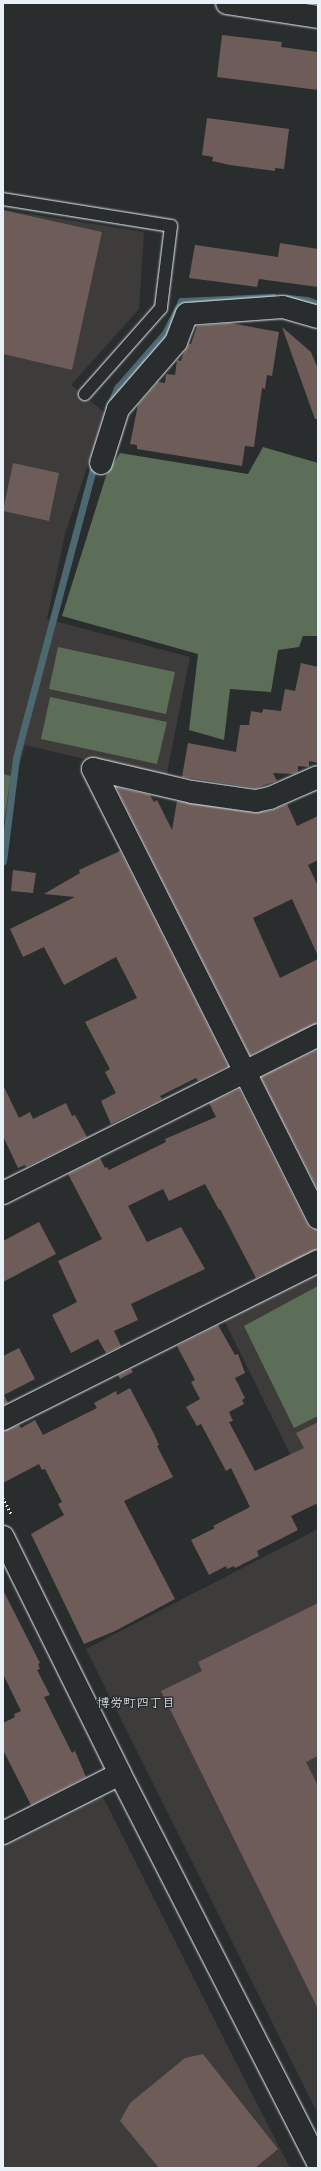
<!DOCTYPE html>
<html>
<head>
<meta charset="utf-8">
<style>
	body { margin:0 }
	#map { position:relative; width:321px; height:2171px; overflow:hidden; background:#2a2d2e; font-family:Delius,"Klee One",sans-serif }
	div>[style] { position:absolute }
	.built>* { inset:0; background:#3e3b3b }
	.green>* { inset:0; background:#5c6e58 }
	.stream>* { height:7px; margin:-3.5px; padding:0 3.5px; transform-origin:3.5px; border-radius:3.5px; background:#4c6870 }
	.building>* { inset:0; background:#6e5c58 }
	.path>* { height:2.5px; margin-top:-1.25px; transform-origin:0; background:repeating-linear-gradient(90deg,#e8f1f8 0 1px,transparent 0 4px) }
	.roads { filter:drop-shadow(0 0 1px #e8f1f8) drop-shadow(0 0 1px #e8f1f8) }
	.service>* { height:12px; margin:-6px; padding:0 6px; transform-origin:6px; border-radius:6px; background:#2a2d2e }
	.minor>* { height:22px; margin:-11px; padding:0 11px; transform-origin:11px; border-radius:11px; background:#2a2d2e }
	.tertiary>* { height:22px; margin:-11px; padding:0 11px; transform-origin:11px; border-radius:11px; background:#2a2d2e }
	span { translate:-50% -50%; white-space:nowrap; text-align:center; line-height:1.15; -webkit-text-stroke:3px #2a2d2e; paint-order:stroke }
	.neighbourhood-label { font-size:13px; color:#e8f1f8 }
	.frame { position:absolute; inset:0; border:4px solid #e8f1f8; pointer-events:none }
</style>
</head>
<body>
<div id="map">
	<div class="built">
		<div style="clip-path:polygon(3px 210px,144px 232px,139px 309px,71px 385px,105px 413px,65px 534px,47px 619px,190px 657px,166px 778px,25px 745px,12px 792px,3px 852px)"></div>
		<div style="clip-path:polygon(318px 1272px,318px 1510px,224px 1320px)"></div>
		<div style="clip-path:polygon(318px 1529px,318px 2114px,86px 1649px)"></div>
		<div style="clip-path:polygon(101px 1793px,230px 2051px,290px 2168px,3px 2168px,3px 1840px)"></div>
	</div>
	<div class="green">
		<div style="clip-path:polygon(263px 447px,318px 463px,318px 636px,303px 636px,299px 647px,278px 650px,271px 692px,230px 689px,224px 740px,189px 730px,198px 654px,62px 616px,106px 476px,120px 453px,248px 474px)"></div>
		<div style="clip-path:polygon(58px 647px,175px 672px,166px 714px,49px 689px)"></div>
		<div style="clip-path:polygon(50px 697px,167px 722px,157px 764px,41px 739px)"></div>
		<div style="clip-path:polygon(3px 774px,11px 776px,3px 827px)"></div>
		<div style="clip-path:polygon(318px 1286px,318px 1416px,294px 1428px,244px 1326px)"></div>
	</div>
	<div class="stream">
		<div style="left:287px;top:298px;width:20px;rotate:6deg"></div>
		<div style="left:307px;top:300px;width:12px;rotate:20deg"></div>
		<div style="left:109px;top:407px;width:21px;rotate:-67deg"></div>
		<div style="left:117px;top:388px;width:73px;rotate:-48.9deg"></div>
		<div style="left:165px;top:333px;width:36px;rotate:-63deg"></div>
		<div style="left:181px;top:301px;width:92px;rotate:-2.5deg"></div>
		<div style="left:3px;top:861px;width:104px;rotate:-82.8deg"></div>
		<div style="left:16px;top:758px;width:306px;rotate:-75.1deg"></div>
	</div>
	<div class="building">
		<div style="clip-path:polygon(222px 35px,282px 42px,281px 47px,318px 52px,318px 90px,217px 77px)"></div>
		<div style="clip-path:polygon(207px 118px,289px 129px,284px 169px,275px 168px,275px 171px,230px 165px,212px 161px,213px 157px,202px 155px)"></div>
		<div style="clip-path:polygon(3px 210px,102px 232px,72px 370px,3px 354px)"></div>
		<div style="clip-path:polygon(280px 243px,318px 249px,318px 287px,259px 279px,257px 287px,189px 278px,195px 245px,278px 257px)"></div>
		<div style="clip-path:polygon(230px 323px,279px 332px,272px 376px,267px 375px,265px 389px,262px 388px,254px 447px,245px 446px,242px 466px,137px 449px,137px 445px,130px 444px,138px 405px,158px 382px,165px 383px,166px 374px,175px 375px,177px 360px,181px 361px,183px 354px,189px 344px,191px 344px,197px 326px)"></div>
		<div style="clip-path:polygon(282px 327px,311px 352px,318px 369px,318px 419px,315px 419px)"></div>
		<div style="clip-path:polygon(13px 463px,59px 473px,49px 521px,3px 511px)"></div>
		<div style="clip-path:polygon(301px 663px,318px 667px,318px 763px,309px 761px,309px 767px,298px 766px,298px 772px,294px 774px,273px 773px,277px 781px,256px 788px,182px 777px,188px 743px,236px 752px,240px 725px,249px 725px,251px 711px,262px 713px,263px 709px,281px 711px,285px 689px,295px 691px)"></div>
		<div style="clip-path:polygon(116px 787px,150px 795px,154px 802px,157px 800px,172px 830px,177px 801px,255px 813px,273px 810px,287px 804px,297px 826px,318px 816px,318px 860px,308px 865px,318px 886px,318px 956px,292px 899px,253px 918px,280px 978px,318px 959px,318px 1023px,250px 1055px)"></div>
		<div style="clip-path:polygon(120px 851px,228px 1066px,198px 1081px,196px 1078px,160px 1096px,162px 1099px,111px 1124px,101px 1101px,116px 1093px,105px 1072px,110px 1069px,85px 1022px,137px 998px,116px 957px,64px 985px,44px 947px,23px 957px,10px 929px,75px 897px,44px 894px,80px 873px,79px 870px)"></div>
		<div style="clip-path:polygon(13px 870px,36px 873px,33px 893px,11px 891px)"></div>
		<div style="clip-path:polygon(318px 1049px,318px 1190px,261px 1077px)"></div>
		<div style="clip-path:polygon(3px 1085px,19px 1118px,30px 1112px,33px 1119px,66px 1103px,72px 1116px,75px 1115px,87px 1137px,26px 1167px,25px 1165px,18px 1168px,3px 1136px)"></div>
		<div style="clip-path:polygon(239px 1089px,307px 1224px,311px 1229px,318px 1230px,318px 1249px,256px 1278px,220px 1209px,219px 1210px,205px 1184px,169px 1201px,163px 1189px,128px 1206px,147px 1242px,181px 1227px,205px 1269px,131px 1304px,138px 1320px,114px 1331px,121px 1346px,106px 1353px,98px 1339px,71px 1353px,52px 1315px,77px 1302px,58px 1261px,102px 1239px,68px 1174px,100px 1158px,105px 1168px,107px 1167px,109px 1170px,166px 1142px,165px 1139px,216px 1117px,209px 1103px)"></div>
		<div style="clip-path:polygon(39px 1222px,56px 1254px,3px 1282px,3px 1241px)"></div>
		<div style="clip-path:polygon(218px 1325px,235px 1355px,238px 1354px,245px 1373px,235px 1378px,245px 1398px,242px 1400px,244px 1404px,229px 1412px,233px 1421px,229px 1422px,255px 1471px,304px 1448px,296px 1433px,318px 1422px,318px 1503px,291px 1516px,298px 1530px,257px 1551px,259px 1556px,235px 1568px,234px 1566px,227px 1569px,226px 1566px,209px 1575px,191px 1540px,215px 1528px,213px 1526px,250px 1507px,231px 1468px,226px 1471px,201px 1424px,197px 1426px,186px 1407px,200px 1399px,191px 1382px,195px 1380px,177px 1346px)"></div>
		<div style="clip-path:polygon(19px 1348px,35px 1379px,4px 1395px,8px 1403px,3px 1405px,3px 1356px)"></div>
		<div style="clip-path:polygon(131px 1369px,133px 1372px,120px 1379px,118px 1375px)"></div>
		<div style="clip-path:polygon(130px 1388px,154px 1434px,159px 1445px,157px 1446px,173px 1477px,124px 1501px,175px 1599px,115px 1631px,84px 1644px,31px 1534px,64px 1515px,58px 1504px,62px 1502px,45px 1469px,42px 1470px,39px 1464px,3px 1483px,3px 1431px,19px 1425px,21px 1428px,35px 1420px,43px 1435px,97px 1408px,94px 1403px,116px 1391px,117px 1395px)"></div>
		<div style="clip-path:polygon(3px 1590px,40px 1663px,38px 1664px,40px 1669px,37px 1670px,50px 1695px,44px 1697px,72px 1753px,75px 1751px,86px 1777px,31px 1805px,3px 1750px,3px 1723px,15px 1717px,14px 1714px,21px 1711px,3px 1674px)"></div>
		<div style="clip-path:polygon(318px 1603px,318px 1756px,306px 1762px,318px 1786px,318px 2009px,161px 1691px,202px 1671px,198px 1662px)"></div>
		<div style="clip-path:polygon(203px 2054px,278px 2149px,255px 2168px,159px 2168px,120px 2121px,130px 2103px,185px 2058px)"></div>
	</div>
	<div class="path">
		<div style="left:3px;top:1498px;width:19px;rotate:62deg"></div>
	</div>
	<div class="roads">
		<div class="service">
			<div style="left:3px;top:199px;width:170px;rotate:9.1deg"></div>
			<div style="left:171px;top:226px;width:83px;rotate:97deg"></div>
			<div style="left:161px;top:308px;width:115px;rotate:131.5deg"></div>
		</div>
		<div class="minor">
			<div style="left:101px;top:463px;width:57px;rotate:-72.5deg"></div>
			<div style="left:118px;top:409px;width:89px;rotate:-49.1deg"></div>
			<div style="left:176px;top:342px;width:30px;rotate:-69deg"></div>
			<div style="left:187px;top:314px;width:96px;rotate:-4.2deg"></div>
			<div style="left:283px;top:307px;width:36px;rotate:16deg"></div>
			<div style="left:93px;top:769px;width:502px;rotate:63.38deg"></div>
			<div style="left:93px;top:769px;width:102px;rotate:13.1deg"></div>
			<div style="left:192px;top:792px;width:65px;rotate:8deg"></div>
			<div style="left:256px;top:801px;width:14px;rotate:-12deg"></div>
			<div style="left:270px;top:798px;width:52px;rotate:-23.6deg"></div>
			<div style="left:3px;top:1193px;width:352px;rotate:-26.6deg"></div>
			<div style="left:3px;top:1419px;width:352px;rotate:-26.6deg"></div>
			<div style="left:3px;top:1833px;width:131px;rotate:-26.8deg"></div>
		</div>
		<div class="tertiary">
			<div style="left:227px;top:3px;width:92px;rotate:8.7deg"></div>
			<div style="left:3px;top:1537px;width:264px;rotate:63.7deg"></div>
			<div style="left:120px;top:1774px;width:436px;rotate:63deg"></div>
		</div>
	</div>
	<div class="neighbourhood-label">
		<span style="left:136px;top:1703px">博労町四丁目</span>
	</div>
	<div class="frame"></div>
</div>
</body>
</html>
